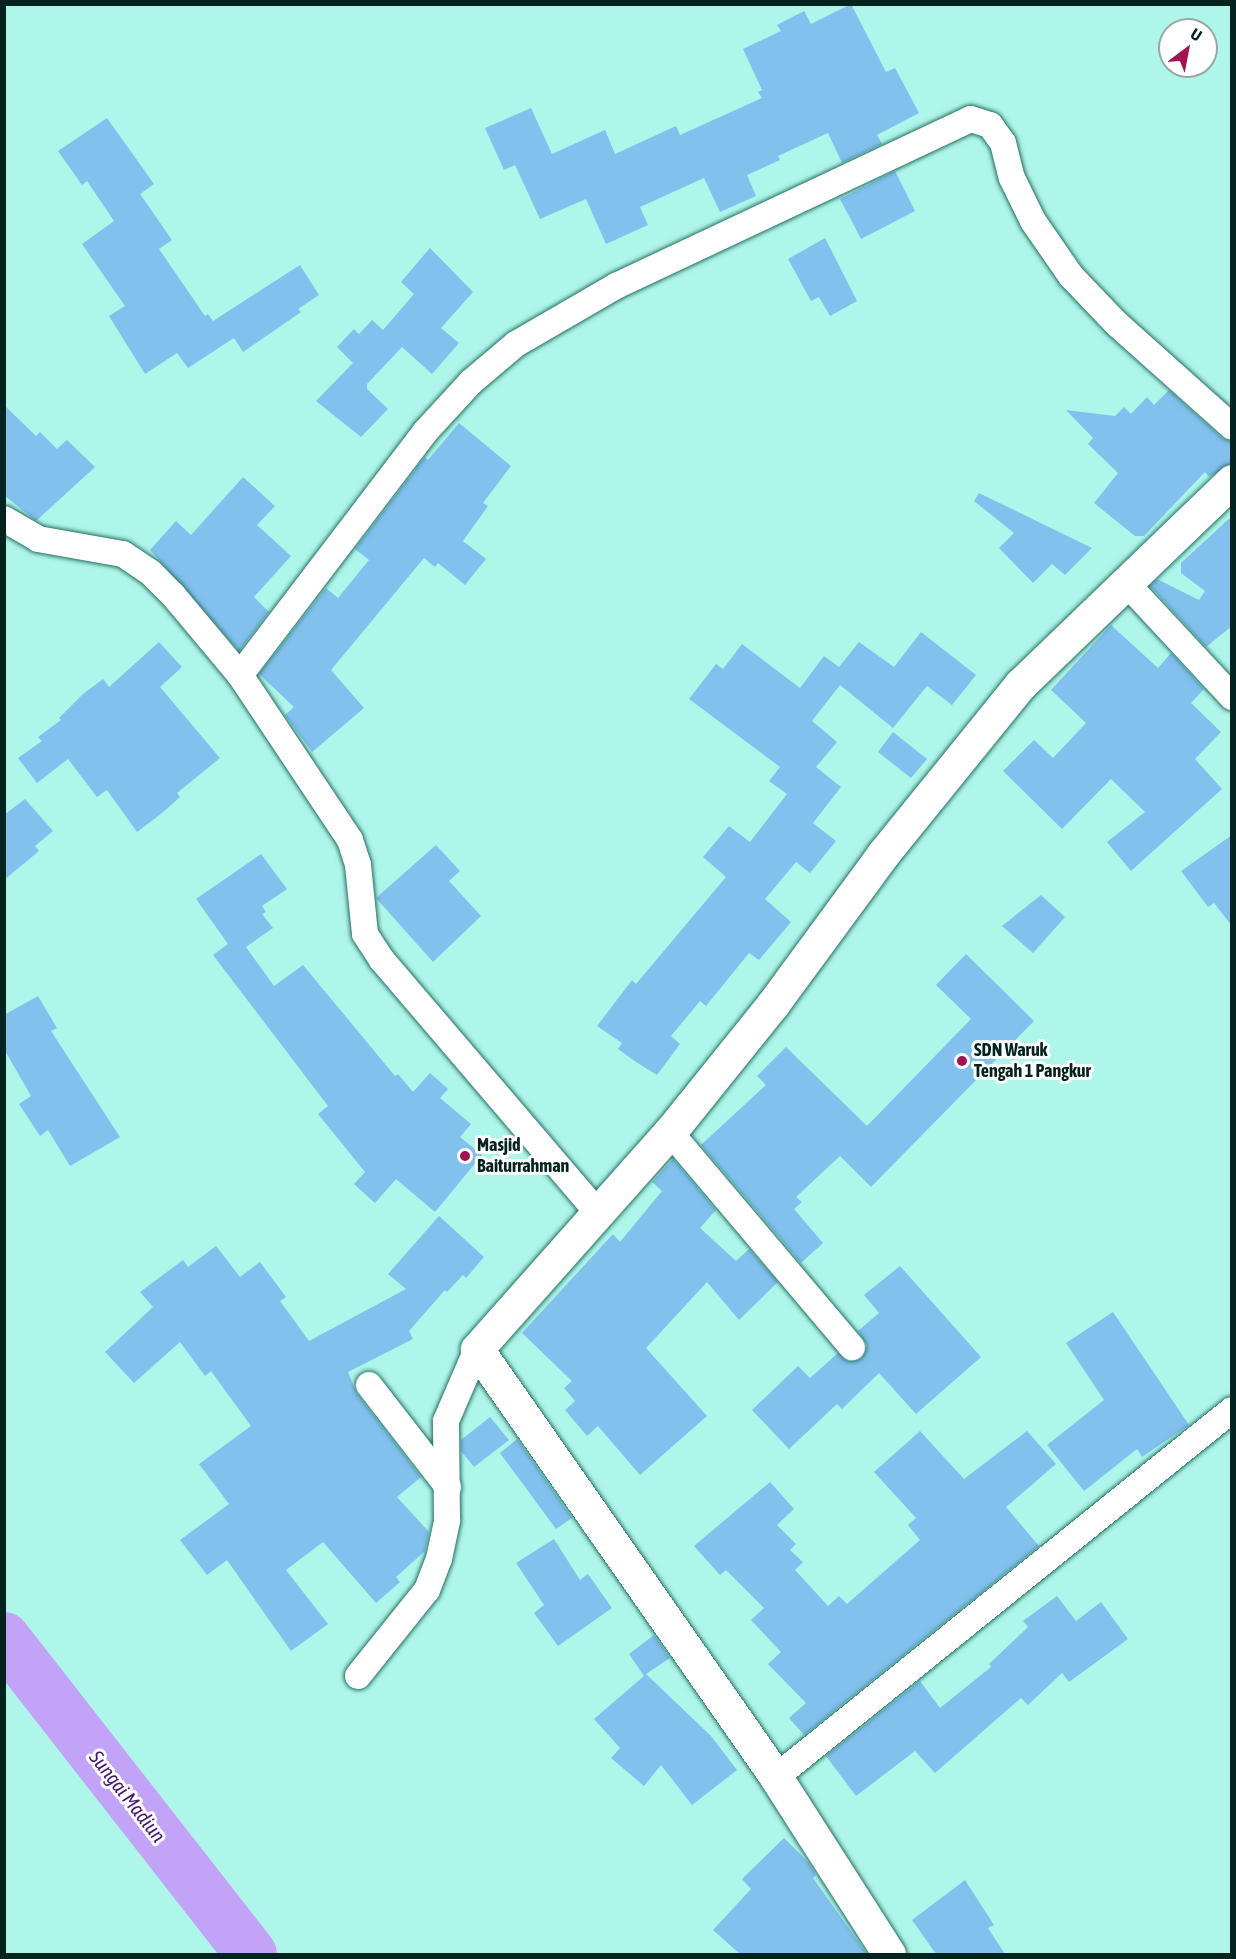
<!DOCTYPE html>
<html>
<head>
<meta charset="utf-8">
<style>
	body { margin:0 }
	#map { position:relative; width:1236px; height:1959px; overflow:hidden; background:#aef6e9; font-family:"Asap Condensed",sans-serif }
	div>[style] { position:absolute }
	.river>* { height:52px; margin:-26px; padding:0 26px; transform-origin:26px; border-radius:26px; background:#c3a3f7 }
	.building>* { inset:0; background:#82c0ee }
	.roads { filter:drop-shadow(0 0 2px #256f63) drop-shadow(0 0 2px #256f63) }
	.street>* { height:26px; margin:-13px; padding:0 13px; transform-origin:13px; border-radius:13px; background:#fff }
	.secondary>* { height:33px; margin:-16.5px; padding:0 16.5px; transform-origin:16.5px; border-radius:16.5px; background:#fff }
	.dots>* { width:16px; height:16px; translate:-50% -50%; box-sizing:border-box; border:3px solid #fff; border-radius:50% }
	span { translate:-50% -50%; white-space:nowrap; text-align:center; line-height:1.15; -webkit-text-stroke:6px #fff; paint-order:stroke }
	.poi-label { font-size:18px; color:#04221e; font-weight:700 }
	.left { translate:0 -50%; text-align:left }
	.water-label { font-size:20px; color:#451673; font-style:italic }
	.frame { position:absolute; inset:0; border:6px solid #04221e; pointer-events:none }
	.north { position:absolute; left:1158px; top:18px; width:60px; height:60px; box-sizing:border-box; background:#fff; border:2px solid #9ba7a5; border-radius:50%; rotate:32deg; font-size:16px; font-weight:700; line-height:24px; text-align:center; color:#04221e }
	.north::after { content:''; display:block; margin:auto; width:21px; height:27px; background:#a41254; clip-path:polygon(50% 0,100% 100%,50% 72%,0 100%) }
</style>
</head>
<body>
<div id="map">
	<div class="river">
		<div style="left:4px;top:1638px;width:401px;rotate:52deg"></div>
	</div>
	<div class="building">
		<div style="clip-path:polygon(851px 4px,886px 72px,895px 68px,919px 113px,877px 135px,882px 144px,842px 163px,828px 133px,778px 156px,780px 160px,747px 175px,756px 196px,720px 212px,704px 178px,640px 207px,648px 225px,606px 244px,586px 199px,540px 219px,515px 165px,504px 170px,485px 128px,531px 108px,552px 154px,605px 130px,615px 154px,676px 126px,680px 135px,762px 98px,758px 92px,762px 90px,743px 49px,781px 31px,777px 25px,804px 11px,811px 24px)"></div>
		<div style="clip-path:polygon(107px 118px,154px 184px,140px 194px,172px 240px,159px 249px,205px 316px,208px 314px,213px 321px,300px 265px,319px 295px,298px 309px,301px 312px,243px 352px,234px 338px,188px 368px,177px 353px,145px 374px,109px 316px,125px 306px,82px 244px,114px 221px,87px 181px,82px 185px,58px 151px)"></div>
		<div style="clip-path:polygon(895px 171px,915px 211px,861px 239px,840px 199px)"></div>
		<div style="clip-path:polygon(825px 238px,857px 301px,830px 316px,819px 297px,811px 301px,788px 259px)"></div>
		<div style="clip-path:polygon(430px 248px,473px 292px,441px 328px,459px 343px,432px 374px,402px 347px,367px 384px,367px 389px,388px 409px,361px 437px,316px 401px,353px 363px,337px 347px,354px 329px,359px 334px,372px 320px,383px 330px,414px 294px,401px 282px)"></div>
		<div style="clip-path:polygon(1169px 390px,1222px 438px,1232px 442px,1232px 463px,1209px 477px,1205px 472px,1144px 536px,1135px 536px,1094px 503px,1118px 473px,1088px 444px,1093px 438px,1066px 410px,1115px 416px,1124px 407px,1131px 414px,1147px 397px,1154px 405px)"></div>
		<div style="clip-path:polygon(4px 405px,36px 436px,40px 432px,57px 449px,67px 440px,95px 467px,36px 521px,4px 495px)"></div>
		<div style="clip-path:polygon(459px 423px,511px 466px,483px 503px,488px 506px,463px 541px,486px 559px,465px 585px,438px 563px,435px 567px,424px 558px,331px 670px,364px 708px,312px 752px,285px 715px,294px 707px,259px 674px,326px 588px,338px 598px,369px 560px,355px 549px,425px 457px,428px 460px)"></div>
		<div style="clip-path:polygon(243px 477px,275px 506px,257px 525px,291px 556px,254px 597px,269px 612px,239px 651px,150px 550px,176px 521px,191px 535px)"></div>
		<div style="clip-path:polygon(979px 493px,1092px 548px,1065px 575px,1052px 564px,1033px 583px,999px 548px,1014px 533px,974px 501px)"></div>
		<div style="clip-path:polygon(1232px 516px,1232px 626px,1206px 647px,1150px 586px,1157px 579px,1199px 600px,1205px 591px,1181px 573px,1181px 563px)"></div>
		<div style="clip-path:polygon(1111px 625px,1158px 668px,1171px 653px,1204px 689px,1191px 703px,1221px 732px,1195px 759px,1222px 789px,1131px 871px,1107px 842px,1145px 812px,1111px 779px,1062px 829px,1003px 771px,1034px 740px,1053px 758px,1086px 723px,1051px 690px)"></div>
		<div style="clip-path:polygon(921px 632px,976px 675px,952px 705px,927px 686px,893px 728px,840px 685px,812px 721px,837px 742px,816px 767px,841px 787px,813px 823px,836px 841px,810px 873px,796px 862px,765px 899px,791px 922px,759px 960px,749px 953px,706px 1006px,700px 1001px,671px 1036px,680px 1044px,657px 1075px,636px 1062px,618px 1049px,622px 1043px,597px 1026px,632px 980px,636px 984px,726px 877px,703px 857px,729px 826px,750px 842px,787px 794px,769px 781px,780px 767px,689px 699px,716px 664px,723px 669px,742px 644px,800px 688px,824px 656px,839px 667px,859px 642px,894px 667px)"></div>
		<div style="clip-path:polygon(159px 642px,182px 667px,160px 687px,220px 758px,177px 793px,180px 797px,162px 813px,137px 832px,107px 790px,97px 797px,68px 759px,37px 783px,18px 758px,42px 741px,38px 737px,61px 720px,59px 718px,83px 694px,103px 679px,109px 687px)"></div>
		<div style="clip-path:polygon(893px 732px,927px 759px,911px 778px,878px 752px)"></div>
		<div style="clip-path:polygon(25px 799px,53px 831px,35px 846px,39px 851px,4px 880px,4px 815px)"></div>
		<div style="clip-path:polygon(1232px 835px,1232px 926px,1214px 903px,1208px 907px,1181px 871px)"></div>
		<div style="clip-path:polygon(436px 845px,460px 871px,449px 881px,481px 916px,433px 962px,376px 898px)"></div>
		<div style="clip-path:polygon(261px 854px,287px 889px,262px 906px,266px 912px,262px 914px,273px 928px,246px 947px,274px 986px,303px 965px,395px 1076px,398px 1074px,413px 1092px,430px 1073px,448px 1089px,440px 1098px,471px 1124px,460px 1137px,482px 1155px,435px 1212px,396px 1179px,375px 1203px,354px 1184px,365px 1172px,318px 1114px,328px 1106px,213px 955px,228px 944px,196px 899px)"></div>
		<div style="clip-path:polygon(1041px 895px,1065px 917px,1033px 953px,1002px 926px)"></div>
		<div style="clip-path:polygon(966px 954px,1034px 1021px,871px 1187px,840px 1156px,796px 1197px,802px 1202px,794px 1209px,823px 1243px,801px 1263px,701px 1145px,766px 1085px,757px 1076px,786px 1047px,867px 1126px,971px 1019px,936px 985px)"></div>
		<div style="clip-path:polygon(38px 996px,57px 1028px,51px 1031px,120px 1137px,70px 1166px,48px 1130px,40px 1136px,19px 1104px,31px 1096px,4px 1049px,4px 1015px)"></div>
		<div style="clip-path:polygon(673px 1159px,716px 1210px,700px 1228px,736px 1261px,749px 1249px,778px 1282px,739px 1320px,707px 1282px,646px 1348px,707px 1416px,640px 1475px,598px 1426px,587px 1436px,565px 1410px,575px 1401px,564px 1388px,572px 1381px,522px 1333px,613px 1234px,620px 1242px,662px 1191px,652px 1182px)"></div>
		<div style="clip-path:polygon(439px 1216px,484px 1257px,466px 1278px,463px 1275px,447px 1292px,445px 1290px,409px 1331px,413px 1339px,348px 1372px,357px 1394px,421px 1477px,397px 1497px,429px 1532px,425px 1551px,396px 1577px,400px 1582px,376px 1603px,323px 1542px,286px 1570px,328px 1624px,291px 1651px,227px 1560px,207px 1575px,180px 1540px,229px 1504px,199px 1464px,251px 1426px,211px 1371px,205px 1376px,180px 1342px,134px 1383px,105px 1352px,153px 1307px,140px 1292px,183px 1260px,188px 1267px,216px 1246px,240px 1277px,260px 1262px,286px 1297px,280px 1301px,309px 1341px,406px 1289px,388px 1274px)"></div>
		<div style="clip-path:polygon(900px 1266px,981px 1357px,916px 1414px,879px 1373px,842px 1409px,837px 1404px,789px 1449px,752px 1410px,798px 1366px,810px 1378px,838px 1353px,848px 1361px,862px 1358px,867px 1345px,858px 1331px,879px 1313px,864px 1295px)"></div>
		<div style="clip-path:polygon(1113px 1312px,1189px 1425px,1142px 1457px,1137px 1449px,1084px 1491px,1047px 1445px,1104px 1400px,1066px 1343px)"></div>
		<div style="clip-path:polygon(490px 1417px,509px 1440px,474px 1467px,461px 1451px,461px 1440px)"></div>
		<div style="clip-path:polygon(920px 1431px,964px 1479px,1027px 1431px,1056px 1464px,1006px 1507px,1039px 1546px,804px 1735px,789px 1718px,806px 1703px,768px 1664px,781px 1652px,751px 1620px,764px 1608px,726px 1570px,720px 1575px,694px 1546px,770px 1482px,794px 1509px,777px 1525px,796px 1544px,790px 1550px,803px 1562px,795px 1570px,828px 1606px,839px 1596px,847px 1604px,920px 1540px,908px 1525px,916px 1518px,874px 1472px)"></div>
		<div style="clip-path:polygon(517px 1439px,572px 1518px,556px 1529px,500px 1453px)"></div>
		<div style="clip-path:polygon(554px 1539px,580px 1580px,588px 1574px,612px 1608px,558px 1646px,534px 1613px,544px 1605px,516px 1563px)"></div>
		<div style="clip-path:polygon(1057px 1596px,1076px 1621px,1101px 1602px,1128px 1639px,1069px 1682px,1062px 1673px,1028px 1705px,1021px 1698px,935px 1773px,915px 1751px,856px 1796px,826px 1756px,920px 1681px,940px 1708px,991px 1667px,989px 1664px,1028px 1627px,1023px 1621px)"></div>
		<div style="clip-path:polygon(654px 1635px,670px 1658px,646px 1674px,711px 1736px,737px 1770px,692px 1805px,661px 1765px,644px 1786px,611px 1758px,620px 1748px,594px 1719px,644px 1676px,629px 1654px)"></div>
		<div style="clip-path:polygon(784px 1838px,809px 1863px,816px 1875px,813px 1878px,867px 1954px,740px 1954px,713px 1930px,751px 1889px,742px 1879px)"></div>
		<div style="clip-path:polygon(965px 1880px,994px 1925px,988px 1928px,1005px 1954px,936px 1954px,912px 1920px)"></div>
	</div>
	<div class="roads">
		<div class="street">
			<div style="left:4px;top:519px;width:39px;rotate:30deg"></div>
			<div style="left:38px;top:539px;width:86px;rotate:10deg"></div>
			<div style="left:123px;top:554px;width:32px;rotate:34deg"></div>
			<div style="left:150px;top:572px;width:33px;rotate:45deg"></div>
			<div style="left:173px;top:595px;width:104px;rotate:50.1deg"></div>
			<div style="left:240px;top:675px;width:198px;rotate:56.3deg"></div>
			<div style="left:350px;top:840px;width:26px;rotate:72deg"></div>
			<div style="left:358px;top:865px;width:69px;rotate:84.2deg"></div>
			<div style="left:365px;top:934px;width:31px;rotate:57deg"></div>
			<div style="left:382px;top:960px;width:330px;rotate:49.5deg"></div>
			<div style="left:1128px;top:585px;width:153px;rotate:47.1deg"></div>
			<div style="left:240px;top:675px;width:305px;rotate:-52.7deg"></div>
			<div style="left:425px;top:432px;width:68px;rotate:-47.4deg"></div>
			<div style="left:471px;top:382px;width:59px;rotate:-40.2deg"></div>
			<div style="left:516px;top:344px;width:116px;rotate:-30.1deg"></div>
			<div style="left:616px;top:286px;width:392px;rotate:-25.2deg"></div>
			<div style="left:971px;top:119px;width:20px;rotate:18deg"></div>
			<div style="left:990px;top:125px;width:22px;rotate:54deg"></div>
			<div style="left:1003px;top:143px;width:36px;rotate:76deg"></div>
			<div style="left:1012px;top:178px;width:48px;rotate:64deg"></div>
			<div style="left:1033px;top:221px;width:67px;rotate:55.4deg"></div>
			<div style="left:1071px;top:276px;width:66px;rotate:46.2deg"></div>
			<div style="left:1117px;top:324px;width:154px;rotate:41.8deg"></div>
			<div style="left:670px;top:1132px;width:282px;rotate:49.8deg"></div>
			<div style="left:369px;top:1385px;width:129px;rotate:52.2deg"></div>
			<div style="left:358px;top:1676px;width:110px;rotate:-51.3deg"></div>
			<div style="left:427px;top:1590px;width:33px;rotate:-69deg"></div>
			<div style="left:439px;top:1559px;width:40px;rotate:-78deg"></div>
			<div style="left:447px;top:1520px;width:99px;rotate:-90.6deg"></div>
			<div style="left:446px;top:1421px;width:78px;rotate:-66.7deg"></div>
			<div style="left:776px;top:1777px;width:585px;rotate:-38.83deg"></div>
		</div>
		<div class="secondary">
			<div style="left:889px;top:1954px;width:210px;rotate:-122.6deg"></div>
			<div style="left:776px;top:1777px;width:522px;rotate:-124.94deg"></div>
			<div style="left:477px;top:1349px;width:290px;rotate:-48.4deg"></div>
			<div style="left:670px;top:1132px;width:164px;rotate:-51.2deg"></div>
			<div style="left:773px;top:1004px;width:186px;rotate:-53.7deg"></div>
			<div style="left:883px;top:854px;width:218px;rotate:-51deg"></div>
			<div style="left:1020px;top:685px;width:294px;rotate:-43.9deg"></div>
		</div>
	</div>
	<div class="dots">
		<div style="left:962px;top:1061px;background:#a41254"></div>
		<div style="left:465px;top:1156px;background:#a41254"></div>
	</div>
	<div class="poi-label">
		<span class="left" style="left:974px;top:1061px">SDN Waruk<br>Tengah 1 Pangkur</span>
		<span class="left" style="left:477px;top:1156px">Masjid<br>Baiturrahman</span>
	</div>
	<div class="water-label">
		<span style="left:128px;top:1796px;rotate:52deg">Sungai Madiun</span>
	</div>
	<div class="frame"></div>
	<div class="north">U</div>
</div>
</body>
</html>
